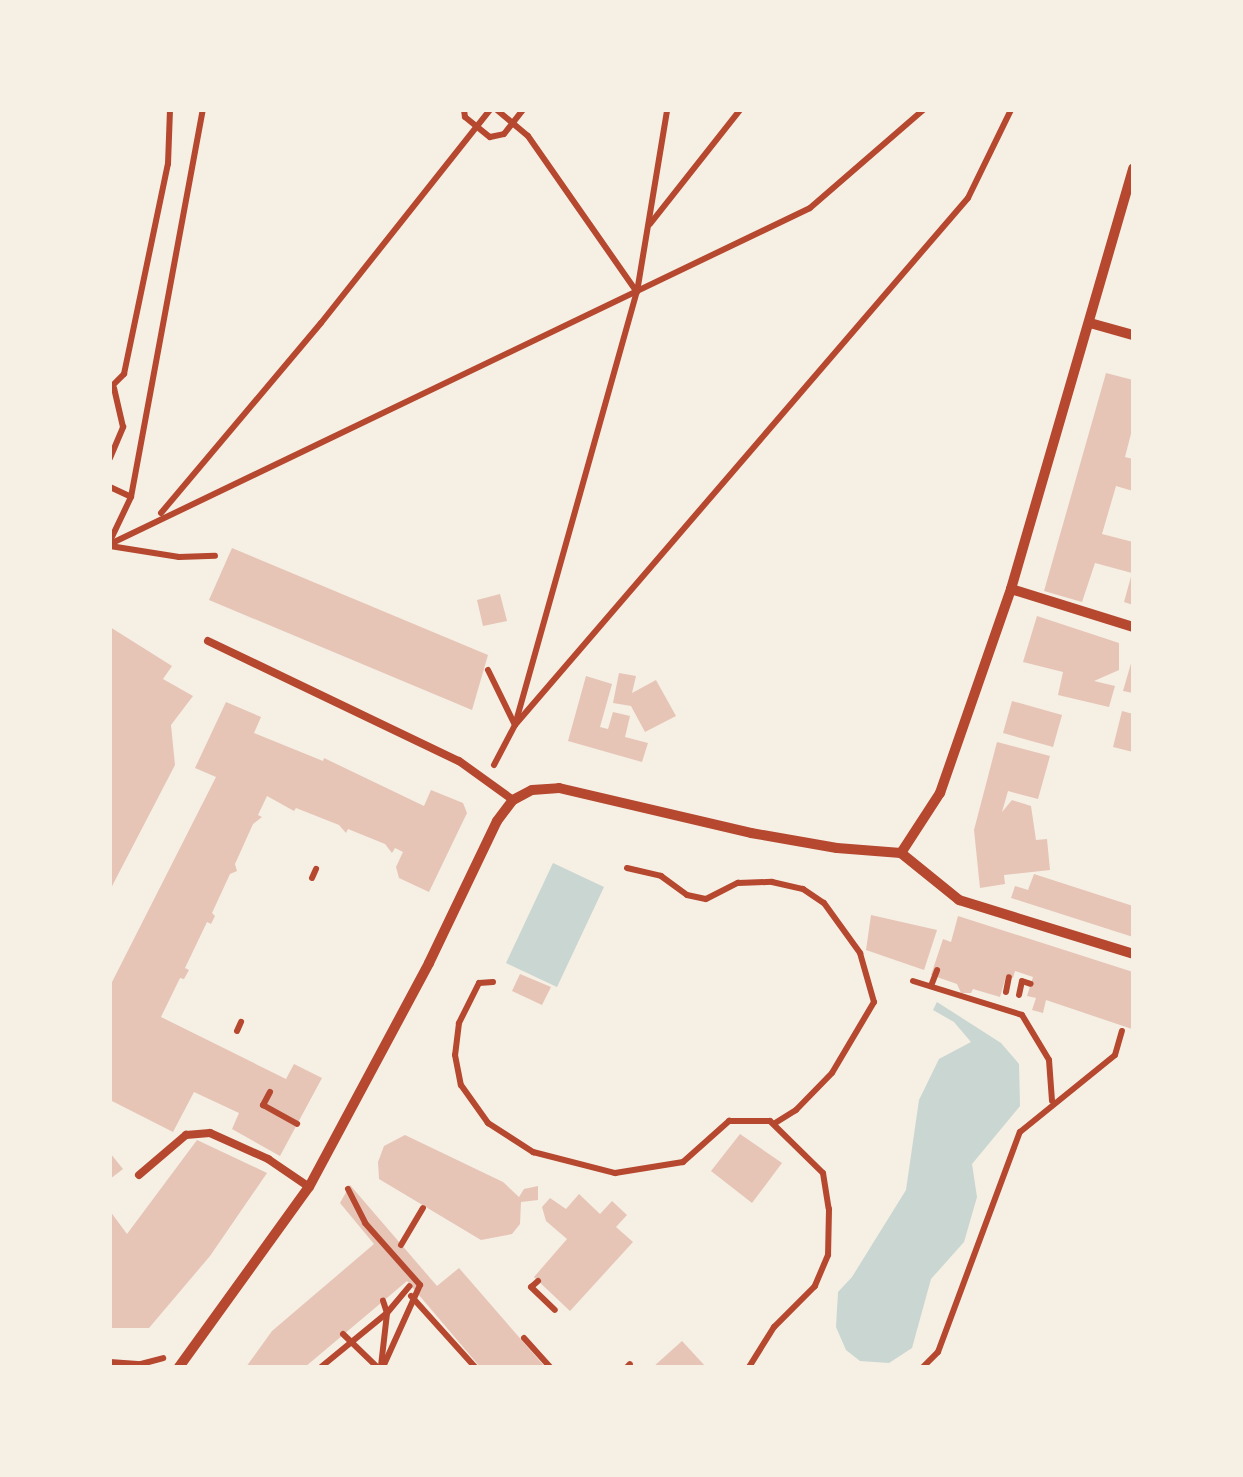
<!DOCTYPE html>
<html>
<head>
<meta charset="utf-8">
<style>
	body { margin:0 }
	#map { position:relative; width:1243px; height:1477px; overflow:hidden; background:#f6efe4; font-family:"Work Sans",sans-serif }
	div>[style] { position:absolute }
	.water>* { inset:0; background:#c9d6d2 }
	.building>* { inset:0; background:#e6c5b7 }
	.path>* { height:6px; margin:-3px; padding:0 3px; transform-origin:3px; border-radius:3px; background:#b5482f }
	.service>* { height:8px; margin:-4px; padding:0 4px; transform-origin:4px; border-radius:4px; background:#b5482f }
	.minor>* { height:10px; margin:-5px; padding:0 5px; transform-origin:5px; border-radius:5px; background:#b5482f }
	span { translate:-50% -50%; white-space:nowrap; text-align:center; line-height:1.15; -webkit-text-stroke:8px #f6efe4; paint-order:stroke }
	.frame { position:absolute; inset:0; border:112px solid #f6efe4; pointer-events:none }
</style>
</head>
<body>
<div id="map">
	<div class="water">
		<div style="clip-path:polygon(553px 863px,604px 887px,557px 987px,506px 963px)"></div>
		<div style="clip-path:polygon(937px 1002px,1001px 1043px,1019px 1064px,1020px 1106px,972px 1164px,977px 1197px,964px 1242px,931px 1279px,912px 1348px,889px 1363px,860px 1361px,846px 1350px,836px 1327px,838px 1292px,852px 1277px,906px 1190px,919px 1100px,939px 1059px,971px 1042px,954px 1022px,933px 1010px)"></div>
	</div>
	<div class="building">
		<div style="clip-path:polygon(1106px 373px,1133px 380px,1133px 426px,1125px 457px,1133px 459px,1133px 491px,1116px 486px,1102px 534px,1133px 542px,1133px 605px,1124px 602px,1132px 573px,1095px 563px,1082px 602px,1044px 591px)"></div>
		<div style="clip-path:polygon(232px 548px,488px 655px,472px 710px,209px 600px)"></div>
		<div style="clip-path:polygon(500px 594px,507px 621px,483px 626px,477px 600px)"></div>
		<div style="clip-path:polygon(1037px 616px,1119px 643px,1119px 670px,1094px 681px,1115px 686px,1109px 707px,1058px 695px,1063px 672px,1023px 662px)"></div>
		<div style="clip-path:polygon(110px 627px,172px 666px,163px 679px,193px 696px,171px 725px,175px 765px,110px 890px)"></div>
		<div style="clip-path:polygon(1132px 660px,1133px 660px,1133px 693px,1123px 691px)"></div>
		<div style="clip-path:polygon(619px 673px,636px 676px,632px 693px,656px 680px,676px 716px,645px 732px,631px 706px,613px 703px)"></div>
		<div style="clip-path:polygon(586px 676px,612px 684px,600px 727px,608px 729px,613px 712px,630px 716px,625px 737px,648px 743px,642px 762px,568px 741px)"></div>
		<div style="clip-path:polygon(1012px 701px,1062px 715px,1053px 747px,1003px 733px)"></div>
		<div style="clip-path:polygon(226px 702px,261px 717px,254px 733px,323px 761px,324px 758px,424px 806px,431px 790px,463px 803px,467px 813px,429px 892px,399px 878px,396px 867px,403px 852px,395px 848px,392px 853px,385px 844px,348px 829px,346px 833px,339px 825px,296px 808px,294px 811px,267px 796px,258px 815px,262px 817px,253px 824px,235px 864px,237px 871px,230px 874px,212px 913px,215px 916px,211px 924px,207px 922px,185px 968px,189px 970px,184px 979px,180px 978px,161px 1017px,286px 1079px,294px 1064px,322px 1078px,280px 1156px,232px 1129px,239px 1113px,194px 1092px,173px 1132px,110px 1100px,110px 986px,216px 777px,195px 768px)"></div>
		<div style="clip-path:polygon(1122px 711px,1133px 714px,1133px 752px,1113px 747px)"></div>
		<div style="clip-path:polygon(997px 742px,1050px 756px,1038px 799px,1008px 791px,1002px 812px,1012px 800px,1031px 806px,1036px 840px,1047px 839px,1050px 870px,1004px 875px,1005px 884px,980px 888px,974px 830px)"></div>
		<div style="clip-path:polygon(1034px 874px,1133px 906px,1133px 937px,1011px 898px,1015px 886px,1028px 890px)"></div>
		<div style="clip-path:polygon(871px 915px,937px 930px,924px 970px,866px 950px)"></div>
		<div style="clip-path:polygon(958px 916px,1133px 972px,1132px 1029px,1046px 1000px,1043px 1013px,1032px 1010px,1036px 998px,1027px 996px,1033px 977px,1015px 971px,1013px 978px,1006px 976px,1000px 997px,973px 989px,971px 993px,961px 993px,957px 984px,931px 975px,943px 939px,951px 942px)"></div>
		<div style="clip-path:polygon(520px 974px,551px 987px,542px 1005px,512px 991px)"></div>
		<div style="clip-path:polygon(740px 1134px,782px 1163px,752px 1203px,711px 1171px)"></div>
		<div style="clip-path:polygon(405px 1135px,503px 1182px,519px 1197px,524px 1189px,538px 1186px,538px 1200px,521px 1202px,520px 1224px,512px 1234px,481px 1240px,379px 1179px,378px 1162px,384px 1146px)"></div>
		<div style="clip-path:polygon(197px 1140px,267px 1173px,210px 1256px,149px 1328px,110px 1328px,110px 1211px,127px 1234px)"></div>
		<div style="clip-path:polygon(110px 1153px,123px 1169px,110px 1179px)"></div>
		<div style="clip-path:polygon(350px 1185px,437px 1286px,459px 1268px,545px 1367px,480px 1367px,407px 1281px,305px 1367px,246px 1367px,272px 1331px,374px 1244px,340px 1203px)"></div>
		<div style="clip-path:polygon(579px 1194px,600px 1214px,612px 1201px,627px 1215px,616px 1227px,633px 1242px,570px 1311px,534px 1277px,567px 1239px,546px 1221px,542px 1207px,550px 1198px,566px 1209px)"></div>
		<div style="clip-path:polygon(682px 1341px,706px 1367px,653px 1367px)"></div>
	</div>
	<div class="path">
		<div style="left:464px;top:110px;width:7px;rotate:82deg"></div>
		<div style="left:465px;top:117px;width:32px;rotate:39deg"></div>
		<div style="left:490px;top:137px;width:14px;rotate:-12deg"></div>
		<div style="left:504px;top:134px;width:31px;rotate:-52deg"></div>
		<div style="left:497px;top:110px;width:40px;rotate:40deg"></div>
		<div style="left:528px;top:136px;width:189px;rotate:55.1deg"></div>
		<div style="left:650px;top:224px;width:145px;rotate:-51.7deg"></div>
		<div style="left:110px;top:388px;width:20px;rotate:-45deg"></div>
		<div style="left:124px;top:374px;width:215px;rotate:-78.2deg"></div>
		<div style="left:168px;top:164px;width:54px;rotate:-87.9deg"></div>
		<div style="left:110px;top:458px;width:34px;rotate:-67deg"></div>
		<div style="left:123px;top:427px;width:40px;rotate:-103deg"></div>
		<div style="left:110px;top:487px;width:23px;rotate:25deg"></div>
		<div style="left:161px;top:513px;width:248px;rotate:-49.9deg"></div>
		<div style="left:321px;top:323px;width:272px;rotate:-51.6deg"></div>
		<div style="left:110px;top:541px;width:49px;rotate:-64.5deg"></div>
		<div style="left:131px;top:497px;width:394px;rotate:-79.5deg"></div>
		<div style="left:110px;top:544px;width:776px;rotate:-25.64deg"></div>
		<div style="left:810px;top:208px;width:150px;rotate:-40.9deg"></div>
		<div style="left:110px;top:546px;width:70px;rotate:9.1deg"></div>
		<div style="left:179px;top:557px;width:36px;rotate:-2deg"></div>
		<div style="left:488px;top:670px;width:61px;rotate:63.9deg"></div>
		<div style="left:515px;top:725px;width:695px;rotate:-49.32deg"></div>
		<div style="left:968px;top:198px;width:98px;rotate:-64deg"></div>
		<div style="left:494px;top:765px;width:45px;rotate:-62.3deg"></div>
		<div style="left:515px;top:725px;width:450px;rotate:-74.3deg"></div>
		<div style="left:637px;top:292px;width:184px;rotate:-80.6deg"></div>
		<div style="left:627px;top:868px;width:35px;rotate:13deg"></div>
		<div style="left:661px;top:876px;width:32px;rotate:36deg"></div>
		<div style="left:687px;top:895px;width:19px;rotate:12deg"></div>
		<div style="left:706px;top:899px;width:36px;rotate:-27deg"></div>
		<div style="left:738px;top:883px;width:34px;rotate:-2deg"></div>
		<div style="left:772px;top:882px;width:32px;rotate:13deg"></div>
		<div style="left:803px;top:889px;width:25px;rotate:34deg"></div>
		<div style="left:824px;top:903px;width:62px;rotate:54.2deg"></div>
		<div style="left:860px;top:953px;width:51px;rotate:74.1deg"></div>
		<div style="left:874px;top:1002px;width:82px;rotate:120.6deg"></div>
		<div style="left:832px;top:1073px;width:52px;rotate:134.2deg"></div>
		<div style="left:796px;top:1110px;width:26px;rotate:148deg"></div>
		<div style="left:312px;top:878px;width:10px;rotate:-66deg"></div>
		<div style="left:913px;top:981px;width:114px;rotate:17.3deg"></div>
		<div style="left:1022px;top:1015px;width:52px;rotate:59deg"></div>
		<div style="left:1049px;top:1060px;width:41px;rotate:85.8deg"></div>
		<div style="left:493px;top:982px;width:14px;rotate:176deg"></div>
		<div style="left:479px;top:983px;width:45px;rotate:116.6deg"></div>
		<div style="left:459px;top:1023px;width:32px;rotate:97deg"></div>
		<div style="left:455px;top:1055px;width:31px;rotate:79deg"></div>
		<div style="left:461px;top:1085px;width:47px;rotate:54.6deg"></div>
		<div style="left:488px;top:1123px;width:54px;rotate:32.8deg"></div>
		<div style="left:533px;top:1152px;width:85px;rotate:14.4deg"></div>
		<div style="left:615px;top:1173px;width:69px;rotate:-9.2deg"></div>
		<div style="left:683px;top:1162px;width:62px;rotate:-41.7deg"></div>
		<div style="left:729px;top:1121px;width:41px"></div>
		<div style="left:770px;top:1121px;width:74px;rotate:44.5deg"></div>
		<div style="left:823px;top:1173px;width:36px;rotate:81deg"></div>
		<div style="left:829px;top:1209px;width:46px;rotate:91.2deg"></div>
		<div style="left:828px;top:1255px;width:34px;rotate:113deg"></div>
		<div style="left:815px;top:1286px;width:58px;rotate:135deg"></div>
		<div style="left:774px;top:1327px;width:47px;rotate:122deg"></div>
		<div style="left:931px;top:986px;width:17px;rotate:-69deg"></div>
		<div style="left:1006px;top:992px;width:15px;rotate:-79deg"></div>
		<div style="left:1019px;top:995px;width:14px;rotate:-78deg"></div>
		<div style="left:1022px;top:981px;width:9px;rotate:18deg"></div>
		<div style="left:237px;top:1031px;width:10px;rotate:-66deg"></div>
		<div style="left:270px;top:1092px;width:15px;rotate:118deg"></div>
		<div style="left:263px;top:1105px;width:39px;rotate:29deg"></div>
		<div style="left:348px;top:1189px;width:38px;rotate:63deg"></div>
		<div style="left:365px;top:1223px;width:83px;rotate:48.4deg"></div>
		<div style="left:420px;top:1285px;width:90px;rotate:114.3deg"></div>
		<div style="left:401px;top:1245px;width:43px;rotate:-59.3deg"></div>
		<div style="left:538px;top:1281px;width:9px;rotate:139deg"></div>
		<div style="left:531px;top:1287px;width:33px;rotate:44deg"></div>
		<div style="left:411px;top:1296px;width:96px;rotate:48deg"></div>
		<div style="left:343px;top:1334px;width:47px;rotate:44.1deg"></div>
		<div style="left:524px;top:1338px;width:39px;rotate:48deg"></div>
		<div style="left:110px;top:1362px;width:31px;rotate:4deg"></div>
		<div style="left:141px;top:1364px;width:23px;rotate:-15deg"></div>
		<div style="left:381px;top:1366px;width:53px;rotate:-83.5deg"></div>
		<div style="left:387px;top:1313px;width:13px;rotate:-108deg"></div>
		<div style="left:321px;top:1367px;width:85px;rotate:-39.3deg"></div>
		<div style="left:387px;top:1313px;width:35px;rotate:-50deg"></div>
		<div style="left:627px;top:1367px;width:4px;rotate:-45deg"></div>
		<div style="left:923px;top:1367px;width:21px;rotate:-45deg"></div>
		<div style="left:938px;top:1352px;width:235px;rotate:-69.6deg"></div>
		<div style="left:1020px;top:1132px;width:122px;rotate:-39deg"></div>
		<div style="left:1115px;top:1055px;width:25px;rotate:-74deg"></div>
	</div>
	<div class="service">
		<div style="left:208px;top:641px;width:278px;rotate:25.6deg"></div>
		<div style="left:459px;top:761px;width:67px;rotate:35.8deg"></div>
		<div style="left:139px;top:1175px;width:62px;rotate:-40.4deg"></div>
		<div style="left:186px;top:1135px;width:24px;rotate:-5deg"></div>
		<div style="left:210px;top:1133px;width:64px;rotate:24.1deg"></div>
		<div style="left:268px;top:1159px;width:50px;rotate:34.3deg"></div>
	</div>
	<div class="minor">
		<div style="left:1090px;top:323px;width:45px;rotate:15.6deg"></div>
		<div style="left:1011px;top:589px;width:128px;rotate:17.3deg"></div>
		<div style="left:901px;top:853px;width:72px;rotate:-57deg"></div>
		<div style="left:940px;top:793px;width:216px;rotate:-70.8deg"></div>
		<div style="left:1011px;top:589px;width:438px;rotate:-73.8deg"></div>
		<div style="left:901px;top:853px;width:75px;rotate:39deg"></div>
		<div style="left:959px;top:900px;width:182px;rotate:17.2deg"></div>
		<div style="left:179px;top:1367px;width:222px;rotate:-54.2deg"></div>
		<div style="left:309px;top:1187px;width:254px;rotate:-61.8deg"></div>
		<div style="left:429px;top:963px;width:157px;rotate:-64.4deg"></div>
		<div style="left:497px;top:821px;width:26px;rotate:-53deg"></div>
		<div style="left:513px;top:800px;width:21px;rotate:-28deg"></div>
		<div style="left:532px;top:790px;width:27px;rotate:-4deg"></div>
		<div style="left:559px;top:788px;width:197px;rotate:13.2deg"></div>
		<div style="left:751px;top:833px;width:87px;rotate:9.9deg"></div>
		<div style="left:837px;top:848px;width:64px;rotate:4.5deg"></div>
	</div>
	<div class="frame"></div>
</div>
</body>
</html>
